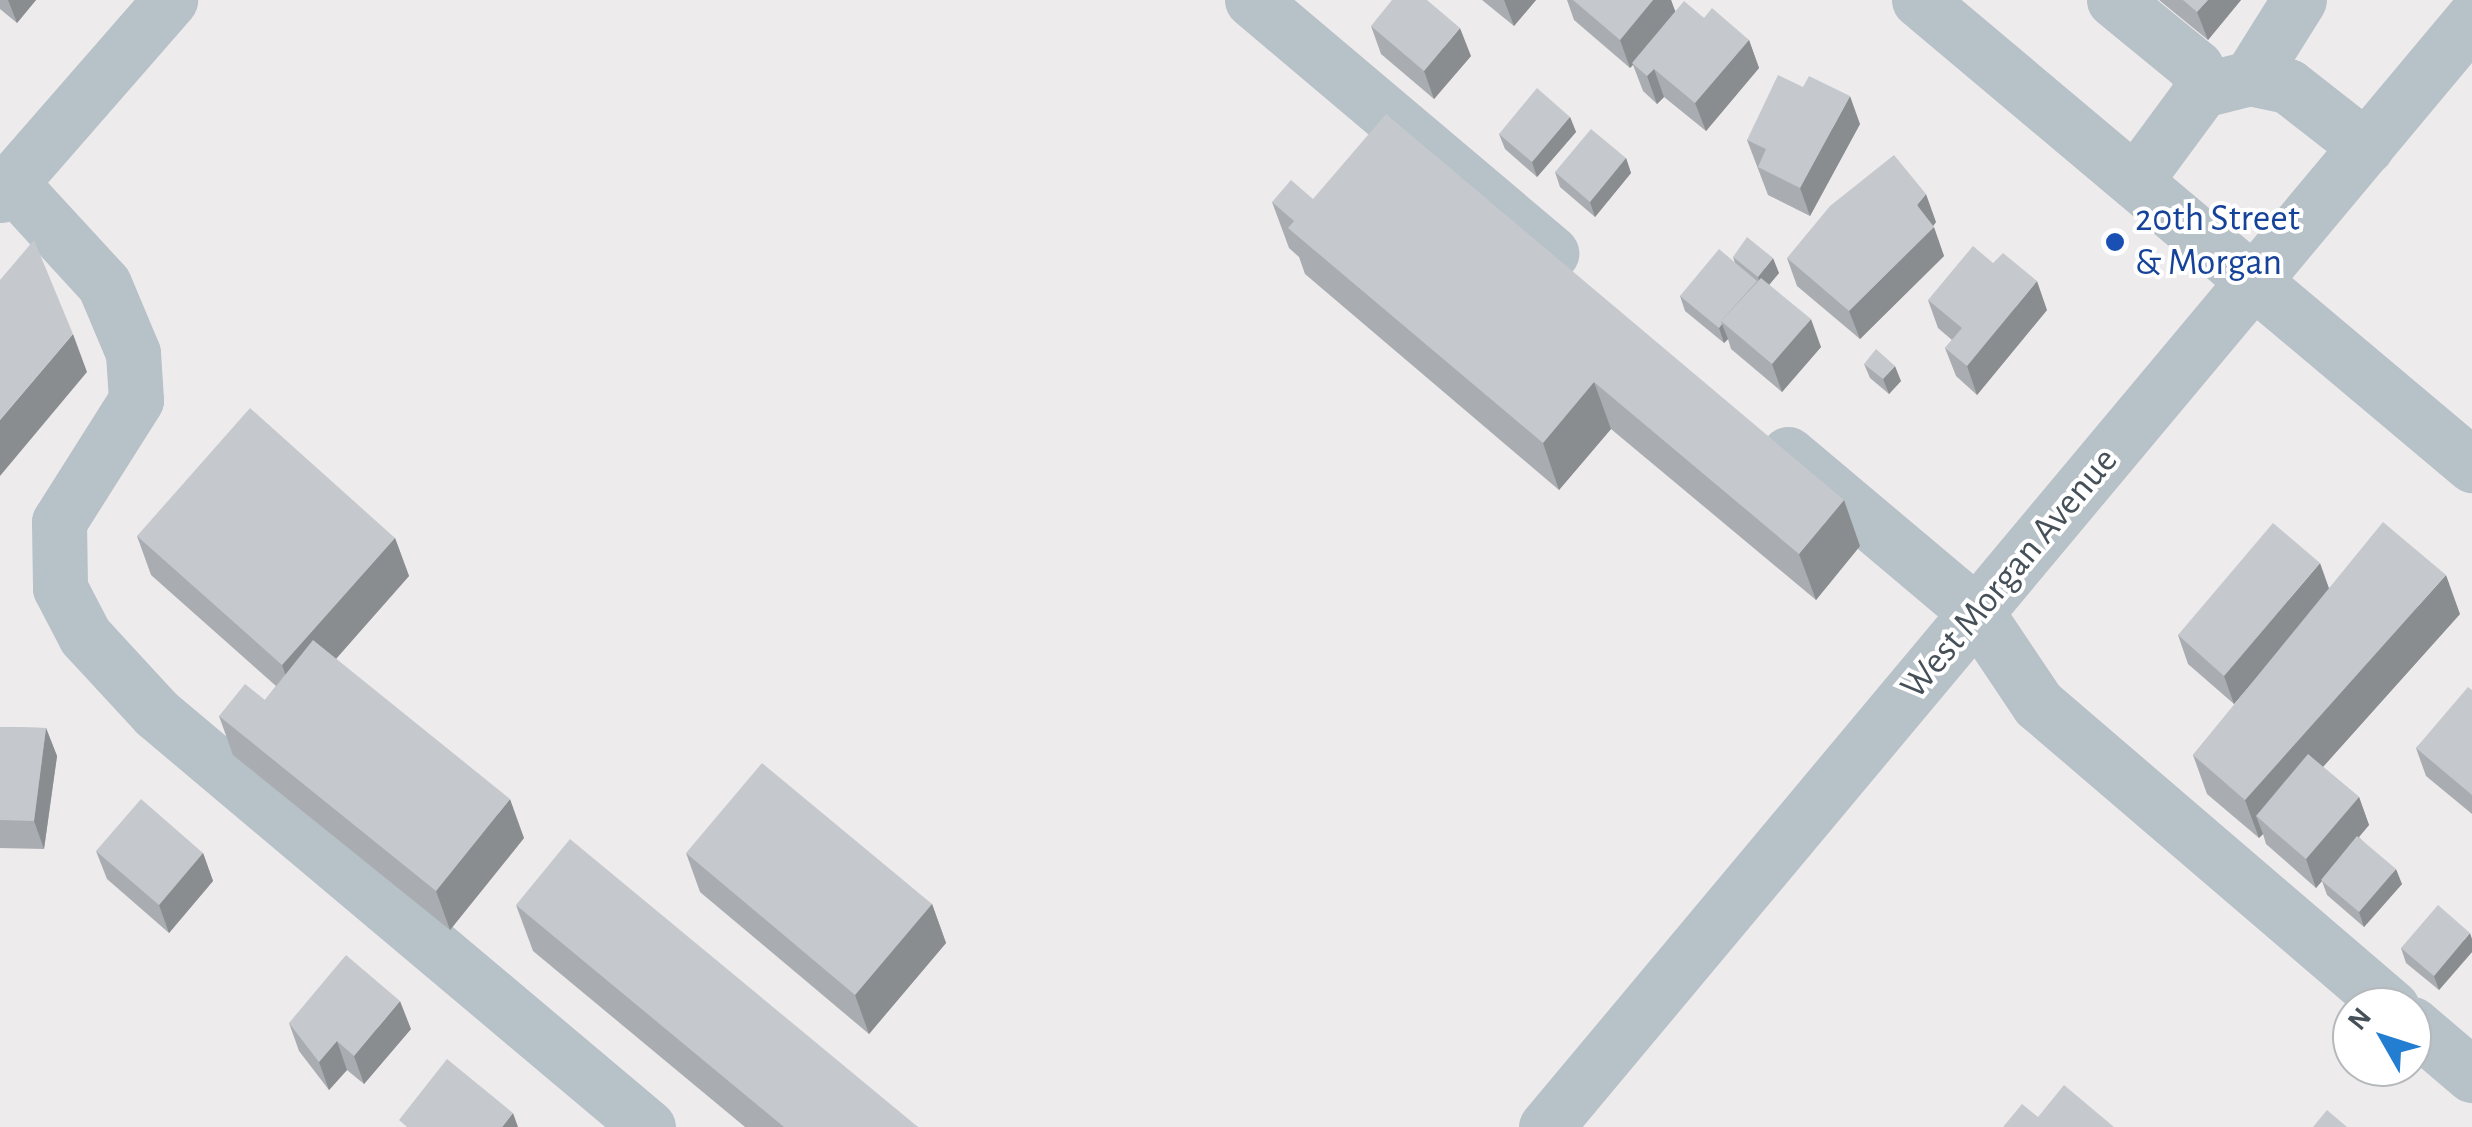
<!DOCTYPE html>
<html>
<head>
<meta charset="utf-8">
<style>
	body { margin:0 }
	#map { position:relative; width:2472px; height:1127px; overflow:hidden; background:#eeebec; font-family:"Alegreya Sans",sans-serif }
	div>[style] { position:absolute }
	.minor>* { height:55px; margin:-27.5px; padding:0 27.5px; transform-origin:27.5px; border-radius:27.5px; background:#b7c1c8 }
	.wall>* { inset:0; background:#a9adb1 }
	.shaded-wall>* { inset:0; background:#8a8d90 }
	.building>* { inset:0; background:#c5c9ce }
	.dots>* { width:28px; height:28px; translate:-50% -50%; box-sizing:border-box; border:5px solid #fff; border-radius:50% }
	span { translate:-50% -50%; white-space:nowrap; text-align:center; line-height:1.15; -webkit-text-stroke:8px #fff; paint-order:stroke }
	.transit-label { font-size:38px; color:#164399 }
	.left { translate:0 -50%; text-align:left }
	.street-label { font-size:38px; color:#455058 }
	.north { position:absolute; left:2332px; top:987px; width:100px; height:100px; box-sizing:border-box; background:#fff; border:2px solid #b5b9bc; border-radius:50%; rotate:309deg; font-size:28px; font-weight:700; line-height:40px; text-align:center; color:#455058 }
	.north::after { content:''; display:block; margin:auto; width:35px; height:45px; background:#237dd1; clip-path:polygon(50% 0,100% 100%,50% 72%,0 100%) }
</style>
</head>
<body>
<div id="map">
	<div class="minor">
		<div style="left:1252px;top:0;width:392px;rotate:40.2deg"></div>
		<div style="left:1919px;top:0;width:723px;rotate:40.06deg"></div>
		<div style="left:2114px;top:0;width:106px;rotate:39.3deg"></div>
		<div style="left:2196px;top:67px;width:24px;rotate:75deg"></div>
		<div style="left:2202px;top:90px;width:113px;rotate:126.4deg"></div>
		<div style="left:2250px;top:78px;width:92px;rotate:-57.9deg"></div>
		<div style="left:2202px;top:90px;width:49px;rotate:-14deg"></div>
		<div style="left:2250px;top:78px;width:39px;rotate:12deg"></div>
		<div style="left:2288px;top:86px;width:99px;rotate:38deg"></div>
		<div style="left:11px;top:183px;width:137px;rotate:47.4deg"></div>
		<div style="left:104px;top:284px;width:75px;rotate:67.2deg"></div>
		<div style="left:133px;top:353px;width:47px;rotate:86.3deg"></div>
		<div style="left:136px;top:400px;width:144px;rotate:122.3deg"></div>
		<div style="left:59px;top:522px;width:66px;rotate:89.1deg"></div>
		<div style="left:60px;top:588px;width:54px;rotate:62.5deg"></div>
		<div style="left:85px;top:636px;width:105px;rotate:47.3deg"></div>
		<div style="left:156px;top:713px;width:643px;rotate:40.08deg"></div>
		<div style="left:0;top:195px;width:259px;rotate:-48.9deg"></div>
		<div style="left:1788px;top:454px;width:247px;rotate:40.1deg"></div>
		<div style="left:1977px;top:613px;width:110px;rotate:56.2deg"></div>
		<div style="left:2038px;top:704px;width:466px;rotate:40.6deg"></div>
		<div style="left:2412px;top:1024px;width:79px;rotate:40.4deg"></div>
		<div style="left:1546px;top:1127px;width:1444px;rotate:-50.11deg"></div>
	</div>
	<div class="wall">
		<div style="clip-path:polygon(0 0,36px 0,17px 23px,0 9px)"></div>
		<div style="clip-path:polygon(1482px 0,1536px 0,1514px 26px)"></div>
		<div style="clip-path:polygon(1567px 0,1671px 0,1675px 12px,1704px 18px,1749px 40px,1759px 68px,1706px 131px,1664px 97px,1657px 104px,1643px 91px,1633px 65px,1630px 68px,1574px 20px)"></div>
		<div style="clip-path:polygon(2159px 0,2241px 0,2208px 40px)"></div>
		<div style="clip-path:polygon(1371px 26px,1471px 56px,1434px 99px,1381px 54px)"></div>
		<div style="clip-path:polygon(1570px 117px,1576px 132px,1537px 177px,1505px 149px,1499px 134px)"></div>
		<div style="clip-path:polygon(1860px 124px,1810px 216px,1768px 195px,1747px 140px)"></div>
		<div style="clip-path:polygon(1626px 158px,1631px 173px,1595px 217px,1560px 187px,1555px 172px)"></div>
		<div style="clip-path:polygon(1313px 199px,1860px 546px,1816px 600px,1611px 429px,1559px 490px,1305px 274px,1299px 257px,1289px 248px,1272px 202px)"></div>
		<div style="clip-path:polygon(1936px 222px,1933px 226px,1944px 256px,1860px 339px,1797px 286px,1787px 258px)"></div>
		<div style="clip-path:polygon(1733px 257px,1779px 273px,1769px 285px,1821px 347px,1782px 392px,1731px 349px,1728px 339px,1724px 343px,1685px 311px,1680px 296px,1735px 263px)"></div>
		<div style="clip-path:polygon(1928px 300px,2047px 310px,1977px 395px,1956px 376px,1945px 348px,1952px 340px,1938px 328px)"></div>
		<div style="clip-path:polygon(1864px 364px,1901px 381px,1889px 394px,1870px 378px)"></div>
		<div style="clip-path:polygon(137px 536px,395px 538px,409px 576px,336px 659px,524px 838px,450px 930px,233px 755px,219px 716px,265px 700px,276px 686px,151px 575px)"></div>
		<div style="clip-path:polygon(2329px 588px,2460px 614px,2323px 767px,2359px 797px,2369px 825px,2359px 837px,2402px 884px,2364px 927px,2327px 895px,2322px 881px,2316px 888px,2266px 844px,2263px 834px,2259px 838px,2207px 794px,2193px 755px,2259px 675px,2234px 704px,2188px 664px,2178px 635px)"></div>
		<div style="clip-path:polygon(2472px 690px,2472px 814px,2426px 776px,2416px 748px)"></div>
		<div style="clip-path:polygon(0 727px,46px 728px,57px 756px,44px 849px,0 848px)"></div>
		<div style="clip-path:polygon(96px 851px,203px 853px,213px 881px,169px 933px,107px 879px)"></div>
		<div style="clip-path:polygon(686px 853px,932px 904px,946px 943px,869px 1034px,700px 892px)"></div>
		<div style="clip-path:polygon(516px 905px,918px 1127px,745px 1127px,533px 951px)"></div>
		<div style="clip-path:polygon(2472px 939px,2472px 952px,2439px 990px,2406px 963px,2401px 948px)"></div>
		<div style="clip-path:polygon(289px 1023px,411px 1029px,364px 1084px,347px 1070px,329px 1090px,299px 1051px)"></div>
	</div>
	<div class="shaded-wall">
		<div style="clip-path:polygon(8px 0,36px 0,17px 23px)"></div>
		<div style="clip-path:polygon(1504px 0,1536px 0,1514px 26px)"></div>
		<div style="clip-path:polygon(1653px 0,1671px 0,1676px 13px,1630px 68px,1620px 40px)"></div>
		<div style="clip-path:polygon(2208px 0,2241px 0,2208px 40px,2197px 12px)"></div>
		<div style="clip-path:polygon(1460px 28px,1471px 56px,1434px 99px,1424px 71px)"></div>
		<div style="clip-path:polygon(1749px 40px,1759px 68px,1706px 131px,1695px 103px)"></div>
		<div style="clip-path:polygon(1654px 69px,1664px 97px,1657px 104px,1647px 76px)"></div>
		<div style="clip-path:polygon(1850px 96px,1860px 124px,1810px 216px,1800px 188px)"></div>
		<div style="clip-path:polygon(1570px 117px,1576px 132px,1537px 177px,1532px 162px)"></div>
		<div style="clip-path:polygon(1626px 158px,1631px 173px,1595px 217px,1590px 202px)"></div>
		<div style="clip-path:polygon(1926px 194px,1936px 222px,1927px 234px,1917px 205px)"></div>
		<div style="clip-path:polygon(1934px 227px,1944px 256px,1860px 339px,1849px 311px)"></div>
		<div style="clip-path:polygon(1773px 258px,1779px 273px,1763px 292px,1758px 277px)"></div>
		<div style="clip-path:polygon(2037px 281px,2047px 310px,1977px 395px,1967px 366px)"></div>
		<div style="clip-path:polygon(1811px 319px,1821px 347px,1782px 392px,1772px 364px)"></div>
		<div style="clip-path:polygon(1722px 324px,1728px 339px,1724px 343px,1719px 328px)"></div>
		<div style="clip-path:polygon(73px 334px,87px 372px,0 476px,0 420px)"></div>
		<div style="clip-path:polygon(1895px 366px,1901px 381px,1889px 394px,1883px 379px)"></div>
		<div style="clip-path:polygon(1594px 382px,1611px 429px,1559px 490px,1543px 443px)"></div>
		<div style="clip-path:polygon(1844px 500px,1860px 546px,1816px 600px,1799px 554px)"></div>
		<div style="clip-path:polygon(395px 538px,409px 576px,296px 704px,282px 665px)"></div>
		<div style="clip-path:polygon(2320px 563px,2330px 591px,2234px 704px,2224px 676px)"></div>
		<div style="clip-path:polygon(2446px 575px,2460px 614px,2269px 827px,2256px 816px,2263px 834px,2259px 838px,2245px 800px)"></div>
		<div style="clip-path:polygon(46px 728px,57px 756px,44px 849px,34px 821px)"></div>
		<div style="clip-path:polygon(2359px 797px,2369px 825px,2316px 888px,2306px 859px)"></div>
		<div style="clip-path:polygon(510px 799px,524px 838px,450px 930px,436px 891px)"></div>
		<div style="clip-path:polygon(203px 853px,213px 881px,169px 933px,159px 905px)"></div>
		<div style="clip-path:polygon(2396px 869px,2402px 884px,2364px 927px,2359px 912px)"></div>
		<div style="clip-path:polygon(932px 904px,946px 943px,869px 1034px,855px 995px)"></div>
		<div style="clip-path:polygon(2470px 933px,2472px 939px,2472px 952px,2439px 990px,2434px 976px)"></div>
		<div style="clip-path:polygon(400px 1001px,411px 1029px,364px 1084px,354px 1056px)"></div>
		<div style="clip-path:polygon(337px 1041px,347px 1070px,329px 1090px,319px 1062px)"></div>
		<div style="clip-path:polygon(513px 1113px,518px 1127px,502px 1127px)"></div>
	</div>
	<div class="building">
		<div style="clip-path:polygon(1392px 0,1427px 0,1460px 28px,1424px 71px,1371px 26px)"></div>
		<div style="clip-path:polygon(1573px 0,1653px 0,1620px 40px)"></div>
		<div style="clip-path:polygon(2183px 0,2208px 0,2197px 12px)"></div>
		<div style="clip-path:polygon(1684px 1px,1704px 18px,1712px 8px,1749px 40px,1695px 103px,1654px 69px,1647px 76px,1632px 63px)"></div>
		<div style="clip-path:polygon(1778px 75px,1803px 87px,1809px 76px,1850px 96px,1800px 188px,1758px 167px,1766px 149px,1747px 140px)"></div>
		<div style="clip-path:polygon(1537px 88px,1570px 117px,1532px 162px,1499px 134px)"></div>
		<div style="clip-path:polygon(1386px 114px,1844px 500px,1799px 554px,1594px 382px,1543px 443px,1288px 228px,1294px 221px,1272px 202px,1291px 180px,1313px 199px)"></div>
		<div style="clip-path:polygon(1591px 129px,1626px 158px,1590px 202px,1555px 172px)"></div>
		<div style="clip-path:polygon(1894px 155px,1926px 194px,1917px 205px,1934px 227px,1849px 311px,1787px 258px,1830px 206px)"></div>
		<div style="clip-path:polygon(1747px 237px,1773px 258px,1758px 277px,1733px 257px)"></div>
		<div style="clip-path:polygon(34px 240px,73px 334px,0 420px,0 280px)"></div>
		<div style="clip-path:polygon(1973px 246px,1993px 263px,2003px 253px,2037px 281px,1967px 366px,1945px 348px,1962px 328px,1928px 300px)"></div>
		<div style="clip-path:polygon(1719px 249px,1757px 281px,1721px 321px,1722px 324px,1719px 328px,1680px 296px)"></div>
		<div style="clip-path:polygon(1761px 278px,1811px 319px,1772px 364px,1721px 321px)"></div>
		<div style="clip-path:polygon(1876px 349px,1895px 366px,1883px 379px,1864px 364px)"></div>
		<div style="clip-path:polygon(250px 408px,395px 538px,282px 665px,137px 536px)"></div>
		<div style="clip-path:polygon(2383px 522px,2446px 575px,2245px 800px,2193px 755px)"></div>
		<div style="clip-path:polygon(2273px 523px,2320px 563px,2224px 676px,2178px 635px)"></div>
		<div style="clip-path:polygon(313px 640px,510px 799px,436px 891px,219px 716px,245px 684px,265px 700px)"></div>
		<div style="clip-path:polygon(2468px 687px,2472px 690px,2472px 795px,2416px 748px)"></div>
		<div style="clip-path:polygon(0 727px,46px 728px,34px 821px,0 820px)"></div>
		<div style="clip-path:polygon(2308px 754px,2359px 797px,2306px 859px,2256px 816px)"></div>
		<div style="clip-path:polygon(762px 763px,932px 904px,855px 995px,686px 853px)"></div>
		<div style="clip-path:polygon(141px 799px,203px 853px,159px 905px,96px 851px)"></div>
		<div style="clip-path:polygon(2357px 836px,2396px 869px,2359px 912px,2321px 880px)"></div>
		<div style="clip-path:polygon(570px 839px,918px 1127px,784px 1127px,516px 905px)"></div>
		<div style="clip-path:polygon(2438px 905px,2470px 933px,2434px 976px,2401px 948px)"></div>
		<div style="clip-path:polygon(346px 955px,400px 1001px,354px 1056px,337px 1041px,319px 1062px,289px 1023px)"></div>
		<div style="clip-path:polygon(447px 1059px,513px 1113px,502px 1127px,407px 1127px,399px 1120px)"></div>
		<div style="clip-path:polygon(2064px 1085px,2114px 1127px,2003px 1127px,2022px 1104px,2038px 1117px)"></div>
		<div style="clip-path:polygon(2327px 1110px,2347px 1127px,2313px 1127px)"></div>
	</div>
	<div class="dots">
		<div style="left:2115px;top:242px;background:#1a4fb4"></div>
	</div>
	<div class="transit-label">
		<span class="left" style="left:2135px;top:242px">20th Street<br>&amp; Morgan</span>
	</div>
	<div class="street-label">
		<span style="left:2010px;top:574px;rotate:-50deg">West Morgan Avenue</span>
	</div>
	<div class="north">N</div>
</div>
</body>
</html>
